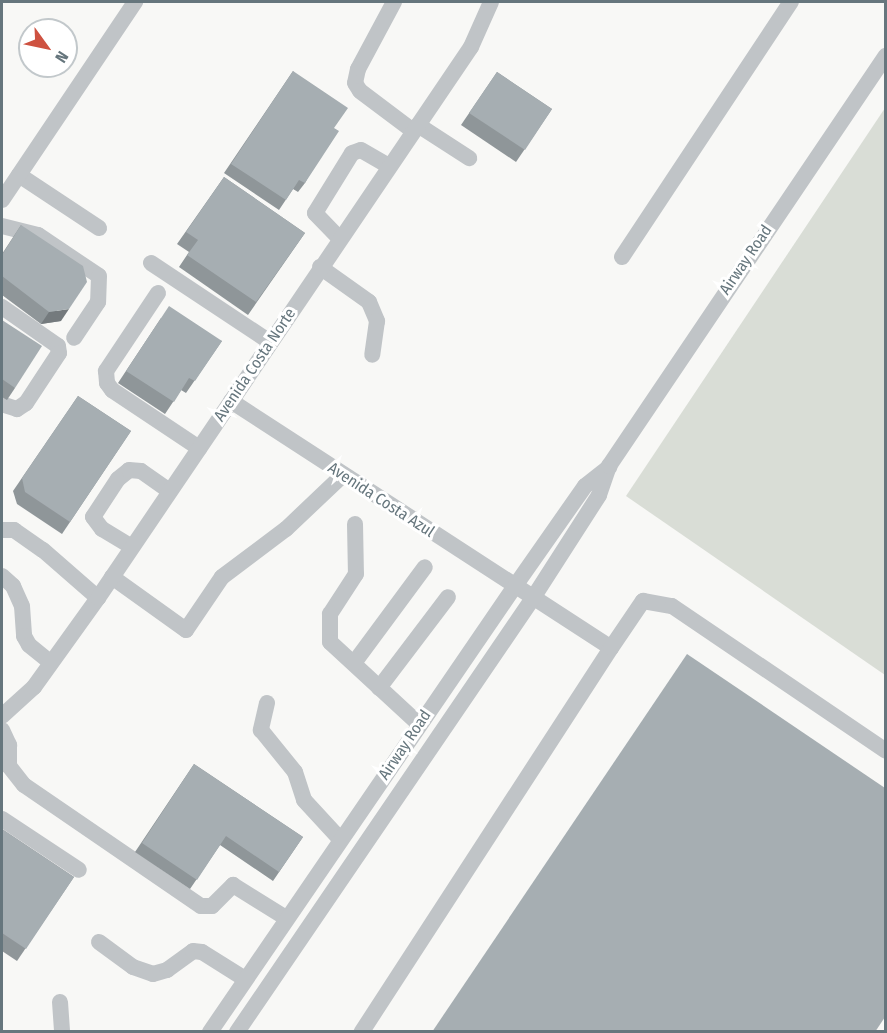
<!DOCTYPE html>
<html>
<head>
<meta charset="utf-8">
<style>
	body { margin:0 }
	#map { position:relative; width:887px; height:1033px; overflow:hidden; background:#f8f8f6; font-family:"Fira Sans Condensed",sans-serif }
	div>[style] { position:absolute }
	.green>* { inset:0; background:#d9ddd6 }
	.minor>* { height:16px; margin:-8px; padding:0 8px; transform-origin:8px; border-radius:8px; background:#c0c4c7 }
	.wall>* { inset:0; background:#8f9699 }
	.shaded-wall>* { inset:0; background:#747a7d }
	.building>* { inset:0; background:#a6aeb2 }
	span { translate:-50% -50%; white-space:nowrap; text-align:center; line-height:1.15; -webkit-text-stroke:6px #fff; paint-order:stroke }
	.street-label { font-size:16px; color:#66767d }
	.frame { position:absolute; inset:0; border:3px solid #66767d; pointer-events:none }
	.north { position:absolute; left:18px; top:18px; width:60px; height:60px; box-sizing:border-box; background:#fff; border:2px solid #c2c8cb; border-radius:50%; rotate:123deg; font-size:16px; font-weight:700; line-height:24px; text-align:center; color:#66767d }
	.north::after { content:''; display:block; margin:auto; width:21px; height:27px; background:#ce5241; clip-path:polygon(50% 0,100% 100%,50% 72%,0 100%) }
</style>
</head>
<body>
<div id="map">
	<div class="green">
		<div style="clip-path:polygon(885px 108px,885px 675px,626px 496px)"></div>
	</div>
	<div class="minor">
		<div style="left:394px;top:2px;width:76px;rotate:118.2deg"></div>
		<div style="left:358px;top:69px;width:14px;rotate:102deg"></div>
		<div style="left:355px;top:83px;width:9px;rotate:58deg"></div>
		<div style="left:360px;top:91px;width:66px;rotate:37deg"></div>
		<div style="left:418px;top:125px;width:61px;rotate:32.9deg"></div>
		<div style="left:19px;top:175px;width:96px;rotate:33.5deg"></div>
		<div style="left:2px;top:200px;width:239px;rotate:-56.1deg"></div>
		<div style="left:2px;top:226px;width:37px;rotate:14deg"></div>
		<div style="left:38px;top:235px;width:73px;rotate:33.9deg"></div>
		<div style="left:99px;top:276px;width:26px;rotate:92deg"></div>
		<div style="left:98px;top:302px;width:43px;rotate:123.7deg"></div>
		<div style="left:340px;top:239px;width:36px;rotate:-134deg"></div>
		<div style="left:315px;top:213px;width:70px;rotate:-58.3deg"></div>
		<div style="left:352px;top:153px;width:9px;rotate:-18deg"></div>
		<div style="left:361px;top:150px;width:32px;rotate:30deg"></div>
		<div style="left:622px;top:257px;width:306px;rotate:-56.5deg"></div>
		<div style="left:151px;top:263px;width:143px;rotate:33.6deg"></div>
		<div style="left:320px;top:267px;width:60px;rotate:35.5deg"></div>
		<div style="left:369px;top:302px;width:21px;rotate:67deg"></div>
		<div style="left:377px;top:321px;width:34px;rotate:98deg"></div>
		<div style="left:158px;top:293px;width:94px;rotate:123.7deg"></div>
		<div style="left:106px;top:371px;width:12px;rotate:85deg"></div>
		<div style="left:107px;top:383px;width:9px;rotate:54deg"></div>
		<div style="left:112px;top:390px;width:105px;rotate:33.7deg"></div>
		<div style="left:2px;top:307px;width:68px;rotate:34.9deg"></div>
		<div style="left:58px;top:346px;width:7px;rotate:82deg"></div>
		<div style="left:59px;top:353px;width:60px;rotate:123.4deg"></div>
		<div style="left:26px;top:403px;width:11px;rotate:146deg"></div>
		<div style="left:17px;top:409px;width:16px;rotate:-162deg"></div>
		<div style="left:231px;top:401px;width:453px;rotate:33deg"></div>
		<div style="left:611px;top:648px;width:458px;rotate:123deg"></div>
		<div style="left:355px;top:524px;width:50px;rotate:88.9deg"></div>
		<div style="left:356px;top:574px;width:48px;rotate:123deg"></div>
		<div style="left:330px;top:614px;width:28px;rotate:90deg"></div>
		<div style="left:330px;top:642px;width:121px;rotate:42.7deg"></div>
		<div style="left:2px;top:530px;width:12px"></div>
		<div style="left:14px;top:530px;width:35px;rotate:35deg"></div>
		<div style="left:43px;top:550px;width:73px;rotate:41.1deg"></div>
		<div style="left:132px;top:547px;width:35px;rotate:-149deg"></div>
		<div style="left:102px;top:529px;width:15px;rotate:-127deg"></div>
		<div style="left:93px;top:517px;width:45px;rotate:-56.7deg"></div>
		<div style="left:118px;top:479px;width:14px;rotate:-39deg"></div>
		<div style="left:129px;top:470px;width:12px;rotate:5deg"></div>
		<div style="left:141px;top:471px;width:35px;rotate:35deg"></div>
		<div style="left:2px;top:576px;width:15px;rotate:42deg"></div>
		<div style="left:13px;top:586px;width:22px;rotate:66deg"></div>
		<div style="left:22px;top:606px;width:30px;rotate:86deg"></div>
		<div style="left:24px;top:636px;width:10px;rotate:61deg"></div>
		<div style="left:29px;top:645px;width:28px;rotate:39deg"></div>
		<div style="left:112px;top:577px;width:91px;rotate:35.6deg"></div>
		<div style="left:186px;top:630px;width:64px;rotate:-55.8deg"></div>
		<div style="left:222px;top:577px;width:80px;rotate:-36.9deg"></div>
		<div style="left:286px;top:529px;width:79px;rotate:-43.5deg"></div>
		<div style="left:611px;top:648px;width:57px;rotate:-55.8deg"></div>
		<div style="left:643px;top:601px;width:29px;rotate:10deg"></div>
		<div style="left:672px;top:606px;width:258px;rotate:34.1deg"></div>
		<div style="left:354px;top:663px;width:119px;rotate:-53.5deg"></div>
		<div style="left:379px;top:688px;width:114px;rotate:-52.8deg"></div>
		<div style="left:267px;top:703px;width:28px;rotate:103deg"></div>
		<div style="left:261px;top:730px;width:54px;rotate:51deg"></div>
		<div style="left:295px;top:772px;width:29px;rotate:72deg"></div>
		<div style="left:304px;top:800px;width:53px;rotate:47.3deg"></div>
		<div style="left:2px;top:716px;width:43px;rotate:-42.2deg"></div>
		<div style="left:34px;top:687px;width:110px;rotate:-54.3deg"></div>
		<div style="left:98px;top:598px;width:665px;rotate:-55.9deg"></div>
		<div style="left:471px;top:47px;width:49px;rotate:-66deg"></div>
		<div style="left:2px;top:730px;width:17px;rotate:65deg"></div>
		<div style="left:9px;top:745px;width:21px;rotate:90deg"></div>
		<div style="left:9px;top:766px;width:24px;rotate:52deg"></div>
		<div style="left:24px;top:785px;width:214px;rotate:34.4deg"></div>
		<div style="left:201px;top:906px;width:11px"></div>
		<div style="left:212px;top:906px;width:30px;rotate:-45deg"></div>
		<div style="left:233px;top:885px;width:62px;rotate:31.9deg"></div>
		<div style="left:2px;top:819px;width:92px;rotate:33.5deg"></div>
		<div style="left:99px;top:942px;width:42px;rotate:36.3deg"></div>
		<div style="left:133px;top:967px;width:21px;rotate:19deg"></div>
		<div style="left:153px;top:974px;width:15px;rotate:-16deg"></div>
		<div style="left:167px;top:970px;width:32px;rotate:-36deg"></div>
		<div style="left:193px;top:951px;width:9px;rotate:6deg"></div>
		<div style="left:202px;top:952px;width:51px;rotate:32.1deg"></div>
		<div style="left:60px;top:1002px;width:30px;rotate:86deg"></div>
		<div style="left:210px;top:1032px;width:540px;rotate:-55.63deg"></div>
		<div style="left:515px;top:586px;width:122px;rotate:-55deg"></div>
		<div style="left:585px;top:486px;width:31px;rotate:-38deg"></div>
		<div style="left:237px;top:1032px;width:525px;rotate:-55.7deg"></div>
		<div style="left:533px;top:598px;width:122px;rotate:-57.3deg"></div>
		<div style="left:599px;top:495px;width:31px;rotate:-71deg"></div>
		<div style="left:609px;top:466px;width:495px;rotate:-56deg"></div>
	</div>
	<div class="wall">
		<div style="clip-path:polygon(293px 71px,334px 128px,305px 183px,298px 192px,293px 189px,279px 210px,224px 173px)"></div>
		<div style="clip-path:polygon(497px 72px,552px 109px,516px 162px,461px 125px)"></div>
		<div style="clip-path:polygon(224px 177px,305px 233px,248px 315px,179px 267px,189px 252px,177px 244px)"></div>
		<div style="clip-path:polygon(21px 225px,61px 321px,41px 324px,2px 295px,2px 254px)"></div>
		<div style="clip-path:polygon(161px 318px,222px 341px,186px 393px,181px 390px,165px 414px,118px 383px)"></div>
		<div style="clip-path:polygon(2px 320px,15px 388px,7px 400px,2px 397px)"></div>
		<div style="clip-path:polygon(78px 396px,131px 431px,62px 534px,17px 504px,13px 491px)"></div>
		<div style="clip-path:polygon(194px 764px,303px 837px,273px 881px,220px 845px,190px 889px,135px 852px)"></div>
		<div style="clip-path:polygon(2px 829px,74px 877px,17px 961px,2px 951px)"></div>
	</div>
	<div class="shaded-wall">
		<div style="clip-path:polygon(69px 309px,61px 321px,41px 324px,49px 312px)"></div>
	</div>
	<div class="building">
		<div style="clip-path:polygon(293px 71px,348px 108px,334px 128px,339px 131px,305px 183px,299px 180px,286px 200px,231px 164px)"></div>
		<div style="clip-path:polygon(497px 72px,552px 109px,525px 150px,469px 113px)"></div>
		<div style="clip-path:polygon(224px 177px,305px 233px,256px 302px,187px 255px,198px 240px,186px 232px)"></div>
		<div style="clip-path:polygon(21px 225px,83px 266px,87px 282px,69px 309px,49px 312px,2px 276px,2px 255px)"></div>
		<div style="clip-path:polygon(169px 306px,222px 341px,195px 381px,189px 378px,174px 402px,126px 371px)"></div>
		<div style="clip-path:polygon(2px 320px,42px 346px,15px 388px,2px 379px)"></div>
		<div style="clip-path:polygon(78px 396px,131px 431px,70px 522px,25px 492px,22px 478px)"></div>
		<div style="clip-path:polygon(687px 654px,885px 788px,885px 1017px,875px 1032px,432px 1032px)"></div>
		<div style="clip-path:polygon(194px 764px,303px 837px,279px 872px,226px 836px,197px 880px,142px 843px)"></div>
		<div style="clip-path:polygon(2px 829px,74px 877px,26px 949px,2px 933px)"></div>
	</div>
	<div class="street-label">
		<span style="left:746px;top:260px;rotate:-56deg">Airway Road</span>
		<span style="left:255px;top:365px;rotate:-56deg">Avenida Costa Norte</span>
		<span style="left:381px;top:500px;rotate:33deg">Avenida Costa Azul</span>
		<span style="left:405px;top:745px;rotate:-56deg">Airway Road</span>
	</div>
	<div class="frame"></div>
	<div class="north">N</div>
</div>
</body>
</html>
